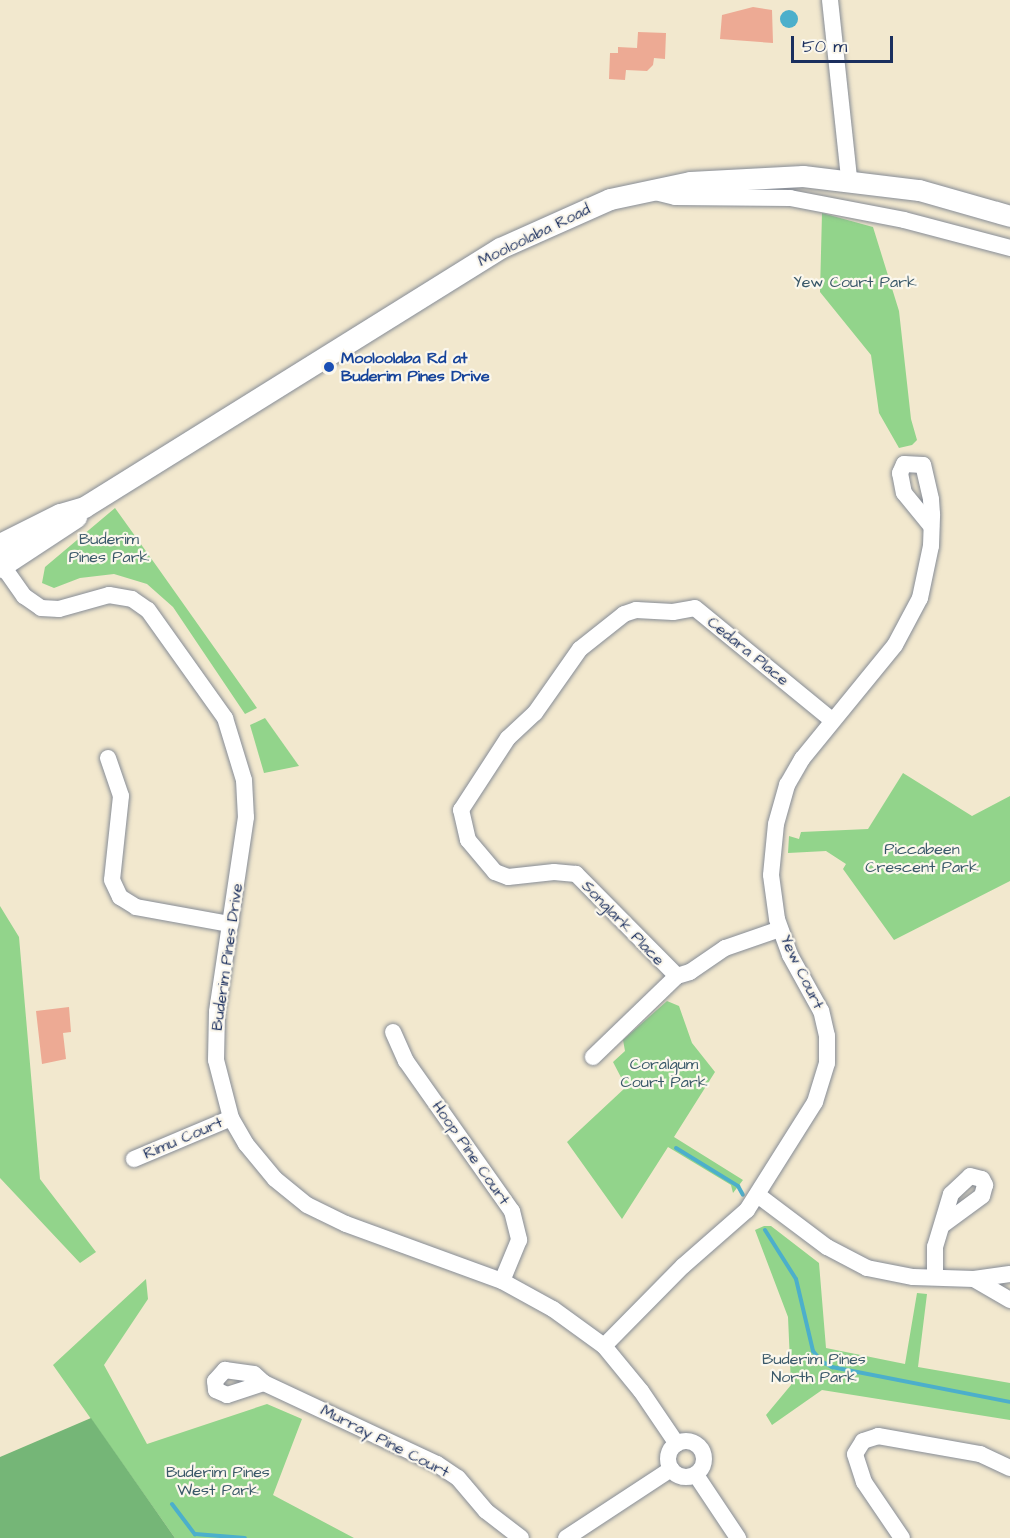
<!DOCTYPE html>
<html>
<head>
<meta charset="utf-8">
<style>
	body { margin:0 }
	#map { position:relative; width:1010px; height:1538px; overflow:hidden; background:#f2e8ce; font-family:"Architects Daughter",sans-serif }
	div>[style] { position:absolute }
	.green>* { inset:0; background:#92d48b }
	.forest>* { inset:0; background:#75b677 }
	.water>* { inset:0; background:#4cafcb }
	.round { border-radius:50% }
	.stream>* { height:4px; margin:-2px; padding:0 2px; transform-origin:2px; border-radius:2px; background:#4cafcb }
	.building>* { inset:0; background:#edaa94 }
	.roads { filter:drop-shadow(0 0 2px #868c96) drop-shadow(0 0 2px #868c96) }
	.minor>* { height:16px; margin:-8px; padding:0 8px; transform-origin:8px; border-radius:8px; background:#fff }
	.minor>.ring { margin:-8px; padding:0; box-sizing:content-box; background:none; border:16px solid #fff; border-radius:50% }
	.major>* { height:21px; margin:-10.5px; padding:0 10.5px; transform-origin:10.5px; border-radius:10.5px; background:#fff }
	.dots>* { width:16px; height:16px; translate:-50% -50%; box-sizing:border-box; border:3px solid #fbf7ec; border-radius:50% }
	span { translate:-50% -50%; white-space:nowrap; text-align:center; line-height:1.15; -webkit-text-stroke:4.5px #fbf7ec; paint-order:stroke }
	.street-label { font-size:16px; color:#1b2f5e }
	.park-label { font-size:16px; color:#395869 }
	.transit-label { font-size:16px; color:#164399; font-weight:700 }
	.left { translate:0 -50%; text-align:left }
	.scale { position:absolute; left:791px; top:36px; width:102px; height:27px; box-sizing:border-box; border:3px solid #1b2f5e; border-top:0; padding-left:8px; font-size:18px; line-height:21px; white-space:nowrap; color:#1b2f5e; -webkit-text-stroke:4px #fbf7ec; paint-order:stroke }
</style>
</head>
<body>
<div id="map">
	<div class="green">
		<div style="clip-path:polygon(822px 213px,873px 227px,899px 311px,911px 419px,917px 440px,912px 445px,899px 448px,879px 413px,871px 355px,820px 292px)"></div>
		<div style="clip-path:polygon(115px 508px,158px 568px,257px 708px,245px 714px,173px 607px,147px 584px,114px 574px,80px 578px,54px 588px,42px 583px,45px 567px)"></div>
		<div style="clip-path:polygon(265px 718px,299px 766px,264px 773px,250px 725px)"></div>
		<div style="clip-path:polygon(903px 773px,972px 816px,1010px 796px,1010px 881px,894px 940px,843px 869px,846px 864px,826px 851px,788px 853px,789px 836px,799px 839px,801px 832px,868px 829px)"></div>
		<div style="clip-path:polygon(0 906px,19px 937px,40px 1179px,96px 1252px,80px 1263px,0 1178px)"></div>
		<div style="clip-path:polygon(667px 1001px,679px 1006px,692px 1043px,715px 1072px,674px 1137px,743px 1180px,733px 1193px,731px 1185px,668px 1147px,622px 1219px,567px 1142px,626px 1087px,613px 1062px,625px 1051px,623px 1040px)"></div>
		<div style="clip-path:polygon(764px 1226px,771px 1226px,819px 1263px,826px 1348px,905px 1364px,917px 1293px,927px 1294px,918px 1367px,1010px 1383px,1010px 1420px,822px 1390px,772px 1425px,766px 1415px,791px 1385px,788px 1317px,755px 1230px)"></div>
		<div style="clip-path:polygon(146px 1279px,148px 1299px,104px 1365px,147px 1444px,267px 1404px,302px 1419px,273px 1495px,354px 1538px,175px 1538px,53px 1365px)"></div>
	</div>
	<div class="forest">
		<div style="clip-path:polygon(91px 1418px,175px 1538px,0 1538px,0 1457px)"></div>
	</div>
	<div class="water">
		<div class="round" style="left:780px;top:10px;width:18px;height:18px"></div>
	</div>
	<div class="stream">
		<div style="left:676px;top:1148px;width:73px;rotate:31.5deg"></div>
		<div style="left:738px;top:1186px;width:10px;rotate:61deg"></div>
		<div style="left:765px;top:1230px;width:58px;rotate:57.7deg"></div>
		<div style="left:796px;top:1279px;width:74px;rotate:76.7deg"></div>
		<div style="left:813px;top:1351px;width:13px;rotate:51deg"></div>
		<div style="left:821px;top:1361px;width:13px;rotate:29deg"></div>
		<div style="left:832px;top:1367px;width:181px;rotate:11.1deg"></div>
		<div style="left:172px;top:1504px;width:38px;rotate:53deg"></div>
		<div style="left:195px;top:1534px;width:50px;rotate:4.6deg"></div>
	</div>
	<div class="building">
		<div style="clip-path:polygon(753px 7px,772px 10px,773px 43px,720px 39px,722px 15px)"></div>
		<div style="clip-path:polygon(638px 32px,666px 33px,665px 59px,654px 58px,653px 65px,647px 71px,626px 70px,625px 80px,609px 79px,610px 53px,618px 53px,618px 47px,637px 48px)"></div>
		<div style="clip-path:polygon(69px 1007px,71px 1032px,63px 1033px,66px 1059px,42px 1064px,36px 1011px)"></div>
	</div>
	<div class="roads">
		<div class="minor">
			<div style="left:830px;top:0;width:180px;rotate:83.9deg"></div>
			<div style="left:651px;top:191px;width:25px;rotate:14deg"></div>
			<div style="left:675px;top:197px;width:115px;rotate:0.5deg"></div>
			<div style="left:790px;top:198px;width:116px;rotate:10.9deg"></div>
			<div style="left:904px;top:220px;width:110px;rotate:14.8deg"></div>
			<div style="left:0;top:562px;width:42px;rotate:54.8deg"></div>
			<div style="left:24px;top:596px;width:21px;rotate:35deg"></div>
			<div style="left:41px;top:608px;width:18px;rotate:3deg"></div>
			<div style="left:59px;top:609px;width:52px;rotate:-15.6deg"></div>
			<div style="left:109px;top:595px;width:23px;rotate:10deg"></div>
			<div style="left:132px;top:599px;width:19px;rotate:35deg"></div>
			<div style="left:148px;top:610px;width:133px;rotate:54.5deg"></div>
			<div style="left:225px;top:718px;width:65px;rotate:73deg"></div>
			<div style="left:244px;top:780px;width:37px;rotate:87deg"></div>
			<div style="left:246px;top:817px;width:197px;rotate:98.5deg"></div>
			<div style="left:217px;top:1012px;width:48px;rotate:91.2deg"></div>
			<div style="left:216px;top:1060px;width:60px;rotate:75.5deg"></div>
			<div style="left:231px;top:1118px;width:30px;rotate:60deg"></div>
			<div style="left:246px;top:1144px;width:45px;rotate:50.4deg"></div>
			<div style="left:275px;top:1179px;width:41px;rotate:39.1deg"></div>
			<div style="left:307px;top:1205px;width:43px;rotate:26deg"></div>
			<div style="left:346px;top:1224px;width:166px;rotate:20.1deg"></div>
			<div style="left:502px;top:1281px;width:58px;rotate:28.8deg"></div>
			<div style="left:553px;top:1309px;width:63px;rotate:36deg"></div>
			<div style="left:604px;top:1346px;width:58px;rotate:50.6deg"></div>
			<div style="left:641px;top:1391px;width:64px;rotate:55.8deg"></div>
			<div style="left:108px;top:758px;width:40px;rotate:71.1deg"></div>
			<div style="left:121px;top:796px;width:84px;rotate:96.1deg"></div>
			<div style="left:112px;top:880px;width:19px;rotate:65deg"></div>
			<div style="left:120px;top:897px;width:19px;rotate:32deg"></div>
			<div style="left:136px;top:907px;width:96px;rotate:10.3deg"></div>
			<div style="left:780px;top:929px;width:58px;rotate:160.9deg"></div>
			<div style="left:725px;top:948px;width:42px;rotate:145.6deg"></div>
			<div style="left:690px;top:972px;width:14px;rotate:163deg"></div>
			<div style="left:677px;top:976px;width:144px;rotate:-134.7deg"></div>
			<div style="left:576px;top:874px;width:22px;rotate:-175deg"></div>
			<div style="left:554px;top:872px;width:46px;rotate:173.8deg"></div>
			<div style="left:508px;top:877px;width:14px;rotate:-159deg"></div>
			<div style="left:495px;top:872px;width:42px;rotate:-130.2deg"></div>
			<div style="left:468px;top:840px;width:31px;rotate:-103deg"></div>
			<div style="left:461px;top:810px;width:86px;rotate:-56.9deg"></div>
			<div style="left:508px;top:738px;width:37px;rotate:-43deg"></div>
			<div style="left:535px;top:713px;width:78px;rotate:-54.9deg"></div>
			<div style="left:580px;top:649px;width:56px;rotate:-38.5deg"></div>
			<div style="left:624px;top:614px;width:13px;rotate:-18deg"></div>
			<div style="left:636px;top:610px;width:37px;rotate:3deg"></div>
			<div style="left:673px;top:612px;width:22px;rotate:-10deg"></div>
			<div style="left:695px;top:608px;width:177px;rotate:39.3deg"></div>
			<div style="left:393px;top:1032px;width:32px;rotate:66deg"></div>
			<div style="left:406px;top:1061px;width:184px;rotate:54.8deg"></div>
			<div style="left:512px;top:1211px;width:30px;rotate:76deg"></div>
			<div style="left:519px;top:1240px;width:44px;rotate:112.5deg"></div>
			<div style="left:593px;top:1057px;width:117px;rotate:-44deg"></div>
			<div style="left:134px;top:1159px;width:105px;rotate:-22.9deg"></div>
			<div style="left:759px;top:1196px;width:85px;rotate:36.9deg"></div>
			<div style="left:827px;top:1247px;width:45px;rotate:27.7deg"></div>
			<div style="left:867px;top:1268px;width:47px;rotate:11.1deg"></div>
			<div style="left:913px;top:1277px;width:61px;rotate:1.9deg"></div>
			<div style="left:974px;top:1279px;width:36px;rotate:-8deg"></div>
			<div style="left:935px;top:1277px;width:30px;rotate:-90deg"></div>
			<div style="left:935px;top:1247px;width:55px;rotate:-73.2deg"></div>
			<div style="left:951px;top:1194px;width:26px;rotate:-43deg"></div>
			<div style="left:970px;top:1176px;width:12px;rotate:14deg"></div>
			<div style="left:982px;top:1179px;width:7px;rotate:63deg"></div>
			<div style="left:985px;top:1185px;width:11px;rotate:105deg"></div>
			<div style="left:982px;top:1196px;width:47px;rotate:143.6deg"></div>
			<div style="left:974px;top:1279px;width:42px;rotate:30.3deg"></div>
			<div style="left:604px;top:1346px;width:112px;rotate:-45.4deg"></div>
			<div style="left:683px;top:1266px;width:85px;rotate:-41.2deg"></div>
			<div style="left:747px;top:1210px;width:128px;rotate:-57.8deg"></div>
			<div style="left:815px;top:1102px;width:41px;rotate:-72.9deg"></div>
			<div style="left:827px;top:1063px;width:27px;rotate:-90deg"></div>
			<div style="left:827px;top:1036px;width:26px;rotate:-103deg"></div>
			<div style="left:821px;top:1011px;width:64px;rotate:-119deg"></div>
			<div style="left:790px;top:955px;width:38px;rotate:-110deg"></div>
			<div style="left:777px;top:919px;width:44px;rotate:-97.8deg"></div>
			<div style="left:771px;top:875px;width:51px;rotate:-84.4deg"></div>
			<div style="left:776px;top:824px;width:41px;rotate:-74.2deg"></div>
			<div style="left:787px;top:785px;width:30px;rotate:-60deg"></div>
			<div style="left:802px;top:759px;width:147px;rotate:-50.8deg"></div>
			<div style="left:895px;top:645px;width:53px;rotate:-62deg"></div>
			<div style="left:920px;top:598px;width:53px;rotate:-78.1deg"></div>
			<div style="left:931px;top:546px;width:32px;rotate:-88deg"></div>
			<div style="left:932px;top:514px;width:15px;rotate:-94deg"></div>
			<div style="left:931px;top:499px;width:35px;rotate:-103deg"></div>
			<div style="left:923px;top:465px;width:19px;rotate:-177deg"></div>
			<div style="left:904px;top:464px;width:10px;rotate:114deg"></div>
			<div style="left:900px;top:473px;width:20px;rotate:79deg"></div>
			<div style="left:904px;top:493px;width:43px;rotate:50.7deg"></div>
			<div style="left:264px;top:1383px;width:39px;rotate:162deg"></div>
			<div style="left:227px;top:1395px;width:12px;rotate:-156deg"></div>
			<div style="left:216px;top:1390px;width:9px;rotate:-96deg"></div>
			<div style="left:215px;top:1381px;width:15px;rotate:-48deg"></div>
			<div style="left:225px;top:1370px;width:29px;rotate:8deg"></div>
			<div style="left:254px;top:1374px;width:13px;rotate:42deg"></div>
			<div style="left:264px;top:1383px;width:191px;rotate:25.1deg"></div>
			<div style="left:437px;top:1464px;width:25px;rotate:34deg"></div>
			<div style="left:458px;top:1478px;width:43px;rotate:49.7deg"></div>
			<div style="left:486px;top:1511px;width:44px;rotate:37.6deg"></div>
			<div class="ring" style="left:668px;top:1441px;width:20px;height:20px"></div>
			<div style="left:696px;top:1475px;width:76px;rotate:56.3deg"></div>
			<div style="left:566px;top:1538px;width:126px;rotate:-33.3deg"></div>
			<div style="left:902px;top:1538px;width:68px;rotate:-124.2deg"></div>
			<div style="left:864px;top:1482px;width:29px;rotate:-108deg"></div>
			<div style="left:855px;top:1454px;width:15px;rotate:-58deg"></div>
			<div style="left:863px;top:1441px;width:16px;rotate:-18deg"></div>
			<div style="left:878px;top:1436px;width:104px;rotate:10deg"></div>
			<div style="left:980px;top:1454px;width:33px;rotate:25deg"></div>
		</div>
		<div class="major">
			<div style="left:0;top:544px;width:67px;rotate:-26.6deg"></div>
			<div style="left:60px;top:514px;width:25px;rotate:-16deg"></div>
			<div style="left:84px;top:507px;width:490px;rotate:-31.9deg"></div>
			<div style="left:500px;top:248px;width:120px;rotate:-24deg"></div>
			<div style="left:610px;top:199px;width:82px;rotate:-12deg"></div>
			<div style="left:690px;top:182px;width:113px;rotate:-3deg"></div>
			<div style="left:803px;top:176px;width:117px;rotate:6.9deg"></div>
			<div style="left:919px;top:190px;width:95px;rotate:15.9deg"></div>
			<div style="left:0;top:567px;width:91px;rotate:-33.3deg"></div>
		</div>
	</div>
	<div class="dots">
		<div style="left:329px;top:367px;background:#1a4fb4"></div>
	</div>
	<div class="street-label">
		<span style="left:534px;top:235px;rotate:-26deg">Mooloolaba Road</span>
		<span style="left:748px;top:651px;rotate:39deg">Cedara Place</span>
		<span style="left:623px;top:923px;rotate:46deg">Songlark Place</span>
		<span style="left:227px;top:957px;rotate:-82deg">Buderim Pines Drive</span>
		<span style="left:802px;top:972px;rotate:64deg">Yew Court</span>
		<span style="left:183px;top:1138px;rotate:-23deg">Rimu Court</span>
		<span style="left:471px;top:1153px;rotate:55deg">Hoop Pine Court</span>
		<span style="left:385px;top:1441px;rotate:27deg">Murray Pine Court</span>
	</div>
	<div class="park-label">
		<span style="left:855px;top:282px">Yew Court Park</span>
		<span style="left:109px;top:548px">Buderim<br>Pines Park</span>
		<span style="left:922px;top:858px">Piccabeen<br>Crescent Park</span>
		<span style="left:664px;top:1073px">Coralgum<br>Court Park</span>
		<span style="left:814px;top:1368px">Buderim Pines<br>North Park</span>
		<span style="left:218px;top:1481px">Buderim Pines<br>West Park</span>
	</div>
	<div class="transit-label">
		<span class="left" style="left:341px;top:367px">Mooloolaba Rd at<br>Buderim Pines Drive</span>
	</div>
	<div class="scale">50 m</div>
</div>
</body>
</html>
